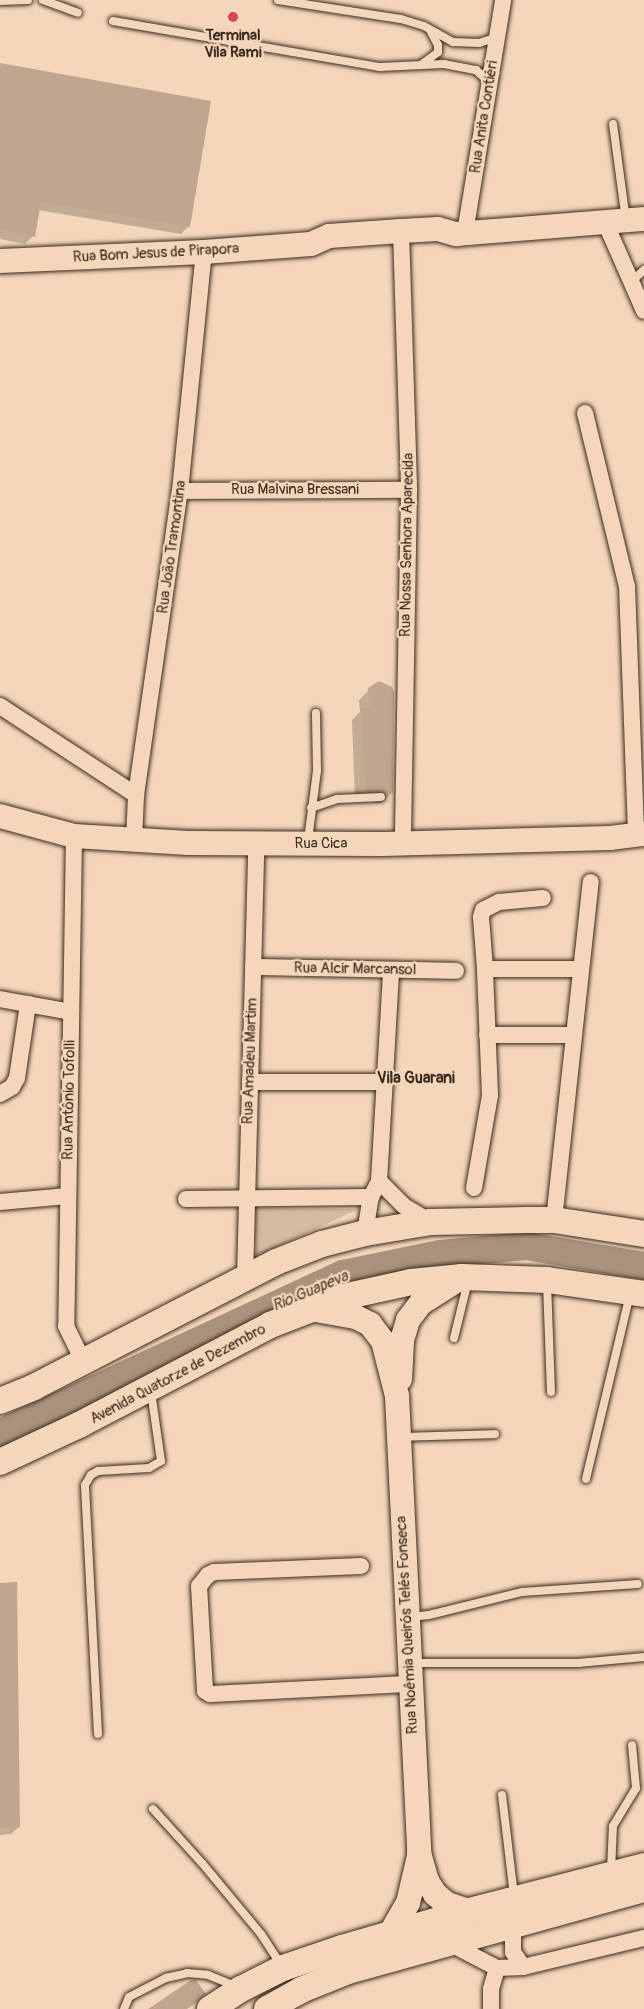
<!DOCTYPE html>
<html>
<head>
<meta charset="utf-8">
<style>
	body { margin:0 }
	#map { position:relative; width:644px; height:2009px; overflow:hidden; background:#f4d7ba; font-family:Pangolin,sans-serif }
	div>[style] { position:absolute }
	.green>* { inset:0; background:#d6bba1 }
	.shadow>* { inset:0; background:#0003 }
	.river>* { height:28px; margin:-14px; padding:0 14px; transform-origin:14px; border-radius:14px; background:#aa937c }
	.building>* { inset:0; background:#c0a68f }
	.roads { filter:drop-shadow(0 0 2px #3b2a1e) drop-shadow(0 0 2px #3b2a1e) }
	.lane>* { height:8px; margin:-4px; padding:0 4px; transform-origin:4px; border-radius:4px; background:#f4d7ba }
	.street>* { height:16px; margin:-8px; padding:0 8px; transform-origin:8px; border-radius:8px; background:#f4d7ba }
	.secondary>* { height:24px; margin:-12px; padding:0 12px; transform-origin:12px; border-radius:12px; background:#f4d7ba }
	.primary>* { height:26px; margin:-13px; padding:0 13px; transform-origin:13px; border-radius:13px; background:#f4d7ba }
	.dots>* { width:16px; height:16px; translate:-50% -50%; box-sizing:border-box; border:3px solid #f4d7ba; border-radius:50% }
	span { translate:-50% -50%; white-space:nowrap; text-align:center; line-height:1.15; -webkit-text-stroke:4.5px #f4d7ba; paint-order:stroke }
	.poi-label { font-size:15px; color:#3b2a1e; font-weight:700 }
	.street-label { font-size:15px; color:#3b2a1e }
	.neighbourhood-label { font-size:16px; color:#3b2a1e; font-weight:700 }
	.water-label { font-size:16px; color:#574436; font-style:italic }
</style>
</head>
<body>
<div id="map">
	<div class="green">
		<div style="clip-path:polygon(255px 1208px,359px 1209px,256px 1256px)"></div>
	</div>
	<div class="shadow">
		<div style="clip-path:polygon(0 65px,189px 226px,181px 234px,38px 210px,33px 236px,25px 244px,0 239px)"></div>
		<div style="clip-path:polygon(385px 684px,390px 687px,392px 793px,381px 803px,355px 801px,352px 720px,360px 712px,359px 700px,374px 685px)"></div>
		<div style="clip-path:polygon(0 1584px,19px 1827px,11px 1834px,0 1835px)"></div>
	</div>
	<div class="river">
		<div style="left:0;top:1433px;width:378px;rotate:-24.9deg"></div>
		<div style="left:343px;top:1274px;width:99px;rotate:-11.7deg"></div>
		<div style="left:440px;top:1254px;width:86px;rotate:-5.3deg"></div>
		<div style="left:526px;top:1246px;width:120px;rotate:9.6deg"></div>
	</div>
	<div class="building">
		<div style="clip-path:polygon(0 63px,211px 101px,190px 227px,41px 202px,35px 237px,0 230px)"></div>
		<div style="clip-path:polygon(379px 681px,392px 687px,394px 692px,393px 793px,365px 791px,362px 708px,370px 708px,368px 688px)"></div>
		<div style="clip-path:polygon(17px 1582px,20px 1827px,0 1828px,0 1583px)"></div>
		<div style="clip-path:polygon(191px 1980px,196px 1980px,206px 1994px,196px 2003px,187px 2009px,148px 2009px)"></div>
	</div>
	<div class="roads">
		<div class="lane">
			<div style="left:43px;top:0;width:37px;rotate:20deg"></div>
			<div style="left:278px;top:0;width:124px;rotate:8.8deg"></div>
			<div style="left:401px;top:19px;width:24px;rotate:17deg"></div>
			<div style="left:424px;top:26px;width:33px;rotate:29deg"></div>
			<div style="left:453px;top:42px;width:26px;rotate:2deg"></div>
			<div style="left:479px;top:43px;width:19px;rotate:-18deg"></div>
			<div style="left:0;top:1px;width:28px;rotate:-2deg"></div>
			<div style="left:113px;top:21px;width:271px;rotate:9.8deg"></div>
			<div style="left:380px;top:67px;width:64px;rotate:-2.7deg"></div>
			<div style="left:444px;top:64px;width:33px;rotate:11deg"></div>
			<div style="left:476px;top:70px;width:18px;rotate:43deg"></div>
			<div style="left:421px;top:65px;width:21px;rotate:-37deg"></div>
			<div style="left:438px;top:52px;width:7px;rotate:-90deg"></div>
			<div style="left:438px;top:45px;width:15px;rotate:-118deg"></div>
			<div style="left:613px;top:124px;width:97px;rotate:82.3deg"></div>
			<div style="left:631px;top:282px;width:18px;rotate:-43deg"></div>
			<div style="left:311px;top:808px;width:28px;rotate:-19deg"></div>
			<div style="left:337px;top:799px;width:44px;rotate:-2.6deg"></div>
			<div style="left:308px;top:840px;width:70px;rotate:-82.6deg"></div>
			<div style="left:317px;top:771px;width:58px;rotate:-91deg"></div>
			<div style="left:547px;top:1283px;width:109px;rotate:87.9deg"></div>
			<div style="left:454px;top:1338px;width:59px;rotate:-76.2deg"></div>
			<div style="left:400px;top:1437px;width:95px;rotate:-1.8deg"></div>
			<div style="left:586px;top:1479px;width:190px;rotate:-76.6deg"></div>
			<div style="left:410px;top:1617px;width:19px;rotate:-6deg"></div>
			<div style="left:429px;top:1615px;width:96px;rotate:-13.9deg"></div>
			<div style="left:522px;top:1592px;width:116px;rotate:-3.9deg"></div>
			<div style="left:412px;top:1663px;width:166px"></div>
			<div style="left:578px;top:1663px;width:66px;rotate:-5.2deg"></div>
			<div style="left:98px;top:1734px;width:249px;rotate:-93deg"></div>
			<div style="left:85px;top:1485px;width:12px;rotate:-59deg"></div>
			<div style="left:91px;top:1475px;width:8px;rotate:-30deg"></div>
			<div style="left:98px;top:1471px;width:51px;rotate:-3.4deg"></div>
			<div style="left:149px;top:1468px;width:14px;rotate:-30deg"></div>
			<div style="left:161px;top:1461px;width:70px;rotate:-98.2deg"></div>
			<div style="left:502px;top:1795px;width:102px;rotate:83.2deg"></div>
			<div style="left:153px;top:1809px;width:73px;rotate:47.8deg"></div>
			<div style="left:202px;top:1863px;width:92px;rotate:50.3deg"></div>
			<div style="left:261px;top:1934px;width:37px;rotate:57deg"></div>
			<div style="left:611px;top:1871px;width:45px;rotate:-87.5deg"></div>
			<div style="left:613px;top:1826px;width:44px;rotate:-58.8deg"></div>
			<div style="left:636px;top:1788px;width:43px;rotate:-95.3deg"></div>
			<div style="left:124px;top:2009px;width:13px;rotate:-67deg"></div>
			<div style="left:129px;top:1997px;width:42px;rotate:-27.2deg"></div>
			<div style="left:166px;top:1978px;width:22px;rotate:-13deg"></div>
			<div style="left:187px;top:1973px;width:21px;rotate:5deg"></div>
			<div style="left:208px;top:1975px;width:29px;rotate:22deg"></div>
		</div>
		<div class="street">
			<div style="left:605px;top:222px;width:97px;rotate:66.3deg"></div>
			<div style="left:401px;top:231px;width:259px;rotate:88.2deg"></div>
			<div style="left:409px;top:490px;width:353px;rotate:91deg"></div>
			<div style="left:465px;top:233px;width:236px;rotate:-80.7deg"></div>
			<div style="left:585px;top:413px;width:178px;rotate:76.4deg"></div>
			<div style="left:627px;top:586px;width:249px;rotate:87.9deg"></div>
			<div style="left:180px;top:491px;width:229px;rotate:-0.3deg"></div>
			<div style="left:0;top:706px;width:163px;rotate:33.2deg"></div>
			<div style="left:74px;top:836px;width:490px;rotate:90.9deg"></div>
			<div style="left:66px;top:1326px;width:39px;rotate:64deg"></div>
			<div style="left:134px;top:841px;width:46px;rotate:-87.5deg"></div>
			<div style="left:136px;top:795px;width:307px;rotate:-81.8deg"></div>
			<div style="left:180px;top:491px;width:240px;rotate:-84.3deg"></div>
			<div style="left:253px;top:967px;width:203px;rotate:1.1deg"></div>
			<div style="left:485px;top:969px;width:52px;rotate:-94.4deg"></div>
			<div style="left:481px;top:917px;width:7px;rotate:-74deg"></div>
			<div style="left:483px;top:910px;width:18px;rotate:-27deg"></div>
			<div style="left:499px;top:902px;width:44px;rotate:-5.2deg"></div>
			<div style="left:0;top:999px;width:72px;rotate:10.4deg"></div>
			<div style="left:487px;top:1035px;width:85px"></div>
			<div style="left:250px;top:1082px;width:134px"></div>
			<div style="left:0;top:1094px;width:14px;rotate:-30deg"></div>
			<div style="left:12px;top:1087px;width:10px;rotate:-61deg"></div>
			<div style="left:17px;top:1078px;width:75px;rotate:-81.5deg"></div>
			<div style="left:379px;top:1181px;width:35px;rotate:45deg"></div>
			<div style="left:404px;top:1206px;width:31px;rotate:31deg"></div>
			<div style="left:474px;top:1188px;width:94px;rotate:-80.2deg"></div>
			<div style="left:490px;top:1095px;width:126px;rotate:-92.3deg"></div>
			<div style="left:485px;top:969px;width:95px"></div>
			<div style="left:186px;top:1199px;width:185px;rotate:-0.6deg"></div>
			<div style="left:0;top:1202px;width:68px;rotate:-5deg"></div>
			<div style="left:554px;top:1220px;width:340px;rotate:-83.8deg"></div>
			<div style="left:365px;top:1233px;width:36px;rotate:-81deg"></div>
			<div style="left:371px;top:1197px;width:18px;rotate:-63deg"></div>
			<div style="left:379px;top:1181px;width:211px;rotate:-86.7deg"></div>
			<div style="left:245px;top:1278px;width:434px;rotate:-88.5deg"></div>
			<div style="left:361px;top:1566px;width:147px;rotate:177.7deg"></div>
			<div style="left:214px;top:1572px;width:7px;rotate:153deg"></div>
			<div style="left:208px;top:1575px;width:14px;rotate:129deg"></div>
			<div style="left:199px;top:1586px;width:105px;rotate:86.7deg"></div>
			<div style="left:205px;top:1691px;width:6px;rotate:31deg"></div>
			<div style="left:210px;top:1694px;width:199px;rotate:-2.9deg"></div>
			<div style="left:513px;top:1924px;width:28px;rotate:90deg"></div>
			<div style="left:513px;top:1952px;width:18px;rotate:56deg"></div>
			<div style="left:447px;top:1942px;width:56px;rotate:27.5deg"></div>
			<div style="left:497px;top:1968px;width:26px;rotate:-2deg"></div>
			<div style="left:523px;top:1967px;width:124px;rotate:-13.5deg"></div>
			<div style="left:491px;top:2009px;width:20px;rotate:-90deg"></div>
			<div style="left:491px;top:1989px;width:22px;rotate:-74deg"></div>
		</div>
		<div class="secondary">
			<div style="left:0;top:261px;width:204px;rotate:-2.5deg"></div>
			<div style="left:204px;top:252px;width:107px;rotate:-4.3deg"></div>
			<div style="left:311px;top:244px;width:20px;rotate:-24deg"></div>
			<div style="left:329px;top:236px;width:72px;rotate:-4deg"></div>
			<div style="left:401px;top:231px;width:37px;rotate:-3deg"></div>
			<div style="left:438px;top:229px;width:19px;rotate:16deg"></div>
			<div style="left:456px;top:234px;width:189px;rotate:-4.6deg"></div>
			<div style="left:0;top:816px;width:77px;rotate:15.1deg"></div>
			<div style="left:74px;top:836px;width:114px;rotate:3.5deg"></div>
			<div style="left:188px;top:843px;width:194px;rotate:0.3deg"></div>
			<div style="left:382px;top:844px;width:228px;rotate:-1.5deg"></div>
			<div style="left:610px;top:838px;width:34px;rotate:-7deg"></div>
			<div style="left:310px;top:1309px;width:47px;rotate:9.9deg"></div>
			<div style="left:356px;top:1317px;width:16px;rotate:27deg"></div>
			<div style="left:370px;top:1324px;width:21px;rotate:53deg"></div>
			<div style="left:383px;top:1341px;width:57px;rotate:75.7deg"></div>
			<div style="left:397px;top:1396px;width:458px;rotate:87.2deg"></div>
			<div style="left:419px;top:1853px;width:29px;rotate:74deg"></div>
			<div style="left:427px;top:1881px;width:15px;rotate:58deg"></div>
			<div style="left:435px;top:1894px;width:16px;rotate:40deg"></div>
			<div style="left:447px;top:1904px;width:23px;rotate:18deg"></div>
			<div style="left:400px;top:1379px;width:39px;rotate:-87deg"></div>
			<div style="left:402px;top:1340px;width:21px;rotate:-73deg"></div>
			<div style="left:408px;top:1320px;width:21px;rotate:-53deg"></div>
			<div style="left:421px;top:1303px;width:49px;rotate:-32.4deg"></div>
			<div style="left:390px;top:1934px;width:36px;rotate:-60deg"></div>
			<div style="left:408px;top:1903px;width:48px;rotate:-76.8deg"></div>
		</div>
		<div class="primary">
			<div style="left:0;top:1401px;width:37px;rotate:-22deg"></div>
			<div style="left:34px;top:1387px;width:272px;rotate:-27.3deg"></div>
			<div style="left:276px;top:1262px;width:49px;rotate:-21.4deg"></div>
			<div style="left:322px;top:1244px;width:44px;rotate:-14.3deg"></div>
			<div style="left:365px;top:1233px;width:67px;rotate:-9.5deg"></div>
			<div style="left:431px;top:1222px;width:97px;rotate:-1.2deg"></div>
			<div style="left:528px;top:1220px;width:26px"></div>
			<div style="left:554px;top:1220px;width:91px;rotate:8.8deg"></div>
			<div style="left:0;top:1462px;width:87px;rotate:-25.1deg"></div>
			<div style="left:79px;top:1425px;width:216px;rotate:-27.6deg"></div>
			<div style="left:270px;top:1325px;width:78px;rotate:-21deg"></div>
			<div style="left:343px;top:1297px;width:70px;rotate:-12.4deg"></div>
			<div style="left:411px;top:1282px;width:51px;rotate:-5.6deg"></div>
			<div style="left:462px;top:1277px;width:85px;rotate:2deg"></div>
			<div style="left:547px;top:1280px;width:98px;rotate:8.2deg"></div>
			<div style="left:210px;top:2009px;width:37px;rotate:-33deg"></div>
			<div style="left:241px;top:1989px;width:47px;rotate:-26.6deg"></div>
			<div style="left:283px;top:1968px;width:62px;rotate:-18.7deg"></div>
			<div style="left:342px;top:1948px;width:132px;rotate:-16.2deg"></div>
			<div style="left:469px;top:1911px;width:181px;rotate:-14.4deg"></div>
			<div style="left:267px;top:2009px;width:39px;rotate:-29deg"></div>
			<div style="left:301px;top:1990px;width:51px;rotate:-22deg"></div>
			<div style="left:348px;top:1971px;width:307px;rotate:-15.5deg"></div>
		</div>
	</div>
	<div class="dots">
		<div style="left:233px;top:17px;background:#d1495b"></div>
	</div>
	<div class="poi-label">
		<span style="left:233px;top:44px">Terminal<br>Vila Rami</span>
	</div>
	<div class="street-label">
		<span style="left:484px;top:117px;rotate:-81deg">Rua Anita Contiéri</span>
		<span style="left:156px;top:253px;rotate:-3deg">Rua Bom Jesus de Pirapora</span>
		<span style="left:295px;top:490px">Rua Malvina Bressani</span>
		<span style="left:407px;top:545px;rotate:-89deg">Rua Nossa Senhora Aparecida</span>
		<span style="left:172px;top:547px;rotate:-82deg">Rua João Tramontina</span>
		<span style="left:321px;top:844px">Rua Cica</span>
		<span style="left:355px;top:969px;rotate:1deg">Rua Alcir Marcansol</span>
		<span style="left:250px;top:1061px;rotate:-88deg">Rua Amadeu Martim</span>
		<span style="left:69px;top:1100px;rotate:-89deg">Rua Antônio Tofolli</span>
		<span style="left:178px;top:1374px;rotate:-28deg">Avenida Quatorze de Dezembro</span>
		<span style="left:407px;top:1625px;rotate:-93deg">Rua Noêmia Queirós Telés Fonseca</span>
	</div>
	<div class="neighbourhood-label">
		<span style="left:416px;top:1078px">Vila Guarani</span>
	</div>
	<div class="water-label">
		<span style="left:310px;top:1291px;rotate:-23deg">Rio Guapeva</span>
	</div>
</div>
</body>
</html>
